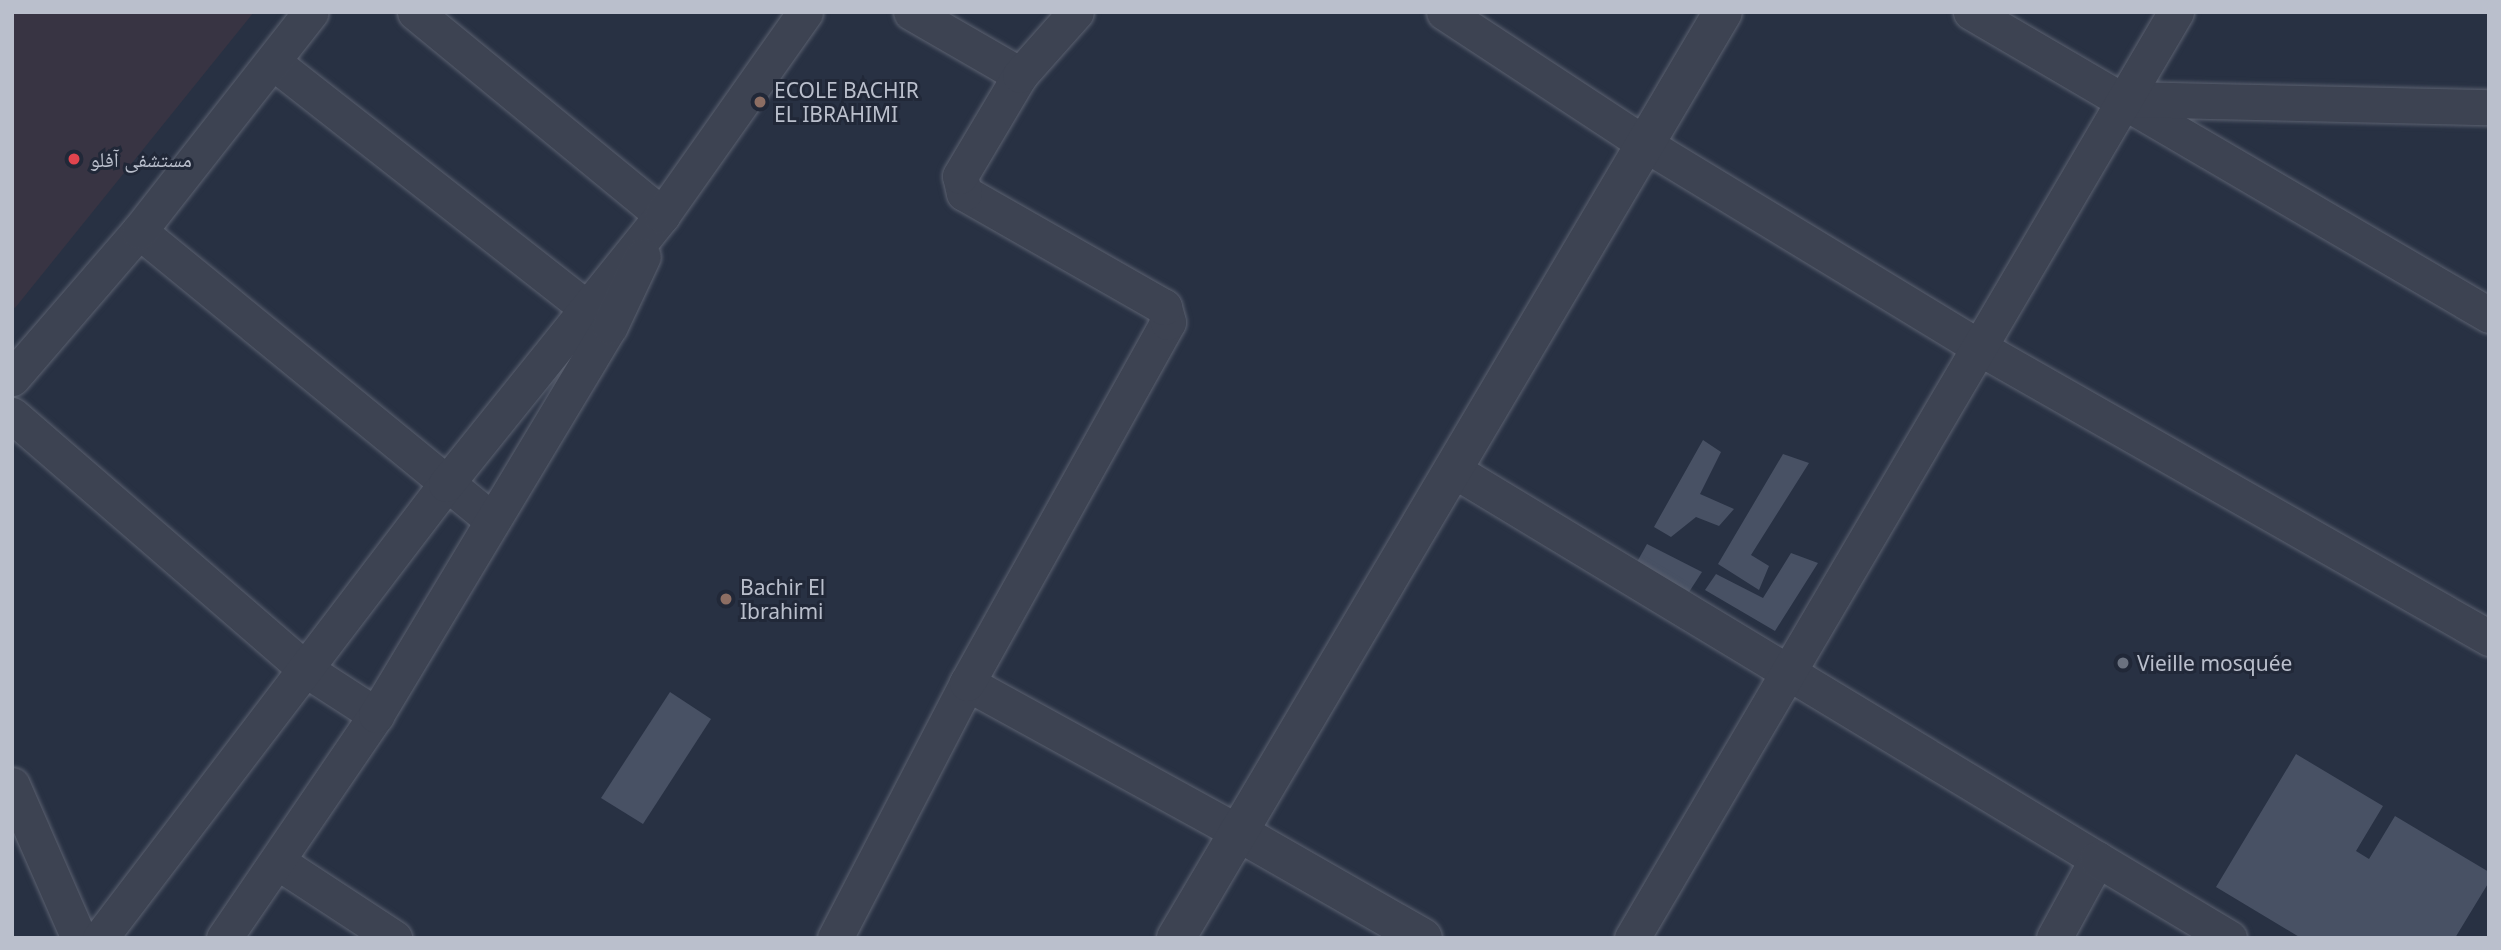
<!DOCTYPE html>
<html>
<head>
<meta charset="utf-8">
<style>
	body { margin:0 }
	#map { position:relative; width:2501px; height:950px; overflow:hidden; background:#283143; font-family:"Noto Sans","Noto Naskh Arabic",sans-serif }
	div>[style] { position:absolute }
	.medical>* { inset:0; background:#383443 }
	.building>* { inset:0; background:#485164 }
	.roads { filter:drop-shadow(0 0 2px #5b6170) drop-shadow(0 0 2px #5b6170) }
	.minor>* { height:35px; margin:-17.5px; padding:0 17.5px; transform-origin:17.5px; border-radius:17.5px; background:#3d4352 }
	.tertiary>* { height:38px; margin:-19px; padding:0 19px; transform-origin:19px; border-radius:19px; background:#3d4352 }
	.dots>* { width:19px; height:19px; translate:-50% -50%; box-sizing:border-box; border:4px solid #212838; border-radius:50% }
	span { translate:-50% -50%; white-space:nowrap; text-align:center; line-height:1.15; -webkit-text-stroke:6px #212838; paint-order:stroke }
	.poi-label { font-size:21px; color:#babfcc }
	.left { translate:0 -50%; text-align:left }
	.frame { position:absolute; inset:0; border:14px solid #babfcc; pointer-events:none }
</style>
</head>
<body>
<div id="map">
	<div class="medical">
		<div style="clip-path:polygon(12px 12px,254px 12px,15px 308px,12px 306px)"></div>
	</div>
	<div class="building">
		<div style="clip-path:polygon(1703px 440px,1721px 452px,1700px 494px,1734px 509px,1719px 526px,1696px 517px,1671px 537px,1654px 527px)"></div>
		<div style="clip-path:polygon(1783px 454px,1809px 463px,1751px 555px,1769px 566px,1759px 590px,1718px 564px)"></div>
		<div style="clip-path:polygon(1647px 544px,1702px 572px,1689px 592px,1637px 562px)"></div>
		<div style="clip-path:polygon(1791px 553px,1818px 563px,1775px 631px,1705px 590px,1716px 574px,1763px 598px)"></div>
		<div style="clip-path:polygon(670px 692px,711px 719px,643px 824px,601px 798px)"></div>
		<div style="clip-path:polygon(2296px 754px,2383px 806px,2356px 851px,2369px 859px,2395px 816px,2489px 872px,2489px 882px,2455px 938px,2301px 938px,2216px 887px)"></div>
	</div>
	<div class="roads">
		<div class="minor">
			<div style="left:415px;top:12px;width:320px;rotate:39.4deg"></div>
			<div style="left:911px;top:12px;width:126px;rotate:30deg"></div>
			<div style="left:1444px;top:12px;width:240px;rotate:33.3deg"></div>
			<div style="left:1645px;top:144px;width:392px;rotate:31.3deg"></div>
			<div style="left:1980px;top:348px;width:586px;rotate:29.67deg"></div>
			<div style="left:1971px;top:12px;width:600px;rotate:30.33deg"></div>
			<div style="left:273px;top:62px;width:420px;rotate:38.1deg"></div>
			<div style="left:2128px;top:99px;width:361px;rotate:1.3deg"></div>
			<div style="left:139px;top:231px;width:453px;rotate:39.3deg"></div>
			<div style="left:12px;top:378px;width:194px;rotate:-49.2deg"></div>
			<div style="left:139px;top:231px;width:278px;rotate:-51.9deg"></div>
			<div style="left:12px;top:415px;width:388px;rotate:40.9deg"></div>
			<div style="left:305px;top:669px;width:85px;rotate:32.9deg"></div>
			<div style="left:1452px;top:469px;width:754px;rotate:31.16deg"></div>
			<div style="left:967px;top:683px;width:309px;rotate:28.8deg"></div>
			<div style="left:12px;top:785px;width:167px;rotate:66.4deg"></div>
			<div style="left:278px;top:862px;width:139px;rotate:33.2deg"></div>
			<div style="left:100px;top:938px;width:571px;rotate:-52.69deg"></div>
			<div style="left:446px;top:484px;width:345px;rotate:-51.2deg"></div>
			<div style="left:662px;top:215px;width:248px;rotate:-54.8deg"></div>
			<div style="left:224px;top:938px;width:270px;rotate:-55.7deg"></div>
			<div style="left:376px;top:715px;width:454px;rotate:-59deg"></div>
			<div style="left:610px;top:326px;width:77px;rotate:-64.8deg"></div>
			<div style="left:835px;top:938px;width:287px;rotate:-62.6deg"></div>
			<div style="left:967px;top:683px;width:413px;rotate:-60.9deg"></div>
			<div style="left:1168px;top:322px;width:16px;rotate:-105deg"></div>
			<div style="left:1164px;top:307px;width:230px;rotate:-150.3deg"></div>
			<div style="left:964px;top:193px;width:17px;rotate:-103deg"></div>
			<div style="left:960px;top:176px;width:117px;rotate:-59.3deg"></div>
			<div style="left:1020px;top:75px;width:84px;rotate:-48.4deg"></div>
			<div style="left:1632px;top:938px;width:1074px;rotate:-59.57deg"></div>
			<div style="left:2054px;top:938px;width:90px;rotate:-61.4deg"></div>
			<div style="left:2097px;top:859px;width:154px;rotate:30.9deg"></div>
		</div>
		<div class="tertiary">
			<div style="left:1238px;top:832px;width:213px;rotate:29.8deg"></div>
			<div style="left:1176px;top:938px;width:1075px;rotate:-59.43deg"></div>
		</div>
	</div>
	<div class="dots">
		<div style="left:760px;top:102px;background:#8d6e63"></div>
		<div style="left:74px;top:159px;background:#e0444e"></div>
		<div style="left:726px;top:599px;background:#8d6e63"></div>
		<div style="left:2123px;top:663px;background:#6b7280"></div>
	</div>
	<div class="poi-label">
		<span class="left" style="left:774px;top:102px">ECOLE BACHIR<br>EL IBRAHIMI</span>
		<span class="left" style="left:90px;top:159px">مستشفى آفلو</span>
		<span class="left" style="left:740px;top:599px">Bachir El<br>Ibrahimi</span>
		<span class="left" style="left:2137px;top:663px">Vieille mosquée</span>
	</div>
	<div class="frame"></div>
</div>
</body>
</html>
